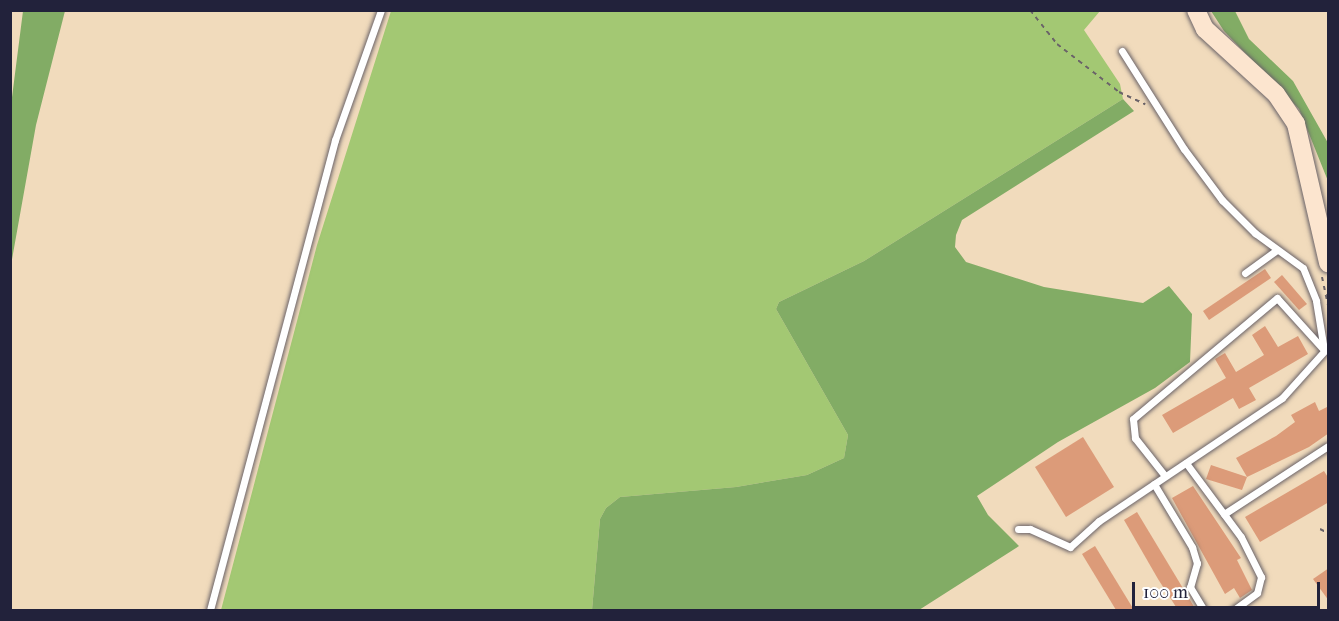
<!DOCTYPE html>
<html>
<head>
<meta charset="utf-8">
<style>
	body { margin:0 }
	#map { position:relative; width:1339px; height:621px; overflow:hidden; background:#f1dbbc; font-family:"IM FELL French Canon",serif }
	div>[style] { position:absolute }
	.green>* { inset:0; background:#a3c873 }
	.forest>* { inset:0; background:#82ac65 }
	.building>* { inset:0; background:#dc9b79 }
	.path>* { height:2px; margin-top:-1px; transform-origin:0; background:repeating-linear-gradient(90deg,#6a6368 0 4.5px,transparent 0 9px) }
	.roads { filter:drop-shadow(0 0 2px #6a6368) drop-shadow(0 0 2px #6a6368) }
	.lane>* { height:7px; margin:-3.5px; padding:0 3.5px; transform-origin:3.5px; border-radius:3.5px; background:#fff }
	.secondary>* { height:18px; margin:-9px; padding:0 9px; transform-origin:9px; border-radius:9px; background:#fce5cf }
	span { translate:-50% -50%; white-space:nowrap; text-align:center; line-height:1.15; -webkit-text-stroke:4.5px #fff; paint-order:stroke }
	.frame { position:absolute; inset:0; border:12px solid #22223b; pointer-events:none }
	.scale { position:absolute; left:1132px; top:582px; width:188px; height:27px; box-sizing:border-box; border:3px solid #22223b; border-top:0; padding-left:8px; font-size:18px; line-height:21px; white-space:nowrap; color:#22223b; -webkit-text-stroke:4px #fff; paint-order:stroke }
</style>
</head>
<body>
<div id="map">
	<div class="green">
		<div style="clip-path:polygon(391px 11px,1100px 11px,1084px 30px,1120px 84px,1123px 99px,864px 261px,779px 302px,776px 309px,848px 435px,844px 458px,807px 475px,736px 487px,620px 497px,606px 508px,600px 519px,592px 610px,221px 610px,317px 245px)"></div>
	</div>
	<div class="forest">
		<div style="clip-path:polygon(23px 11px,65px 11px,36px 125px,11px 265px,11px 105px)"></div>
		<div style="clip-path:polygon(1211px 11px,1235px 11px,1249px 39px,1293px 81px,1328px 143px,1328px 181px,1299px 109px,1224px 31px)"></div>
		<div style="clip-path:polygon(1123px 99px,1134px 111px,962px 220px,956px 235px,955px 247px,966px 262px,1044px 287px,1143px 303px,1169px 286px,1192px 314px,1190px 362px,1155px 388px,1058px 442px,977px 496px,988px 515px,1019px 546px,919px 610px,592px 610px,600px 519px,606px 508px,620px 497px,736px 487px,807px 475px,844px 458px,848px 435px,776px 309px,779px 302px,864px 261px)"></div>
	</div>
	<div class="building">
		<div style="clip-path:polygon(1265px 269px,1271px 278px,1209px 320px,1203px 311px)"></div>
		<div style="clip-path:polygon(1282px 275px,1307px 304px,1299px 310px,1274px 282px)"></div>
		<div style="clip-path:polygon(1265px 326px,1278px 347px,1298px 336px,1308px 354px,1249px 388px,1256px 400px,1239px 409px,1233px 398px,1173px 433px,1162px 415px,1226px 378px,1215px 359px,1225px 353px,1236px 372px,1264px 355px,1252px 335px)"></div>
		<div style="clip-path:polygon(1315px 402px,1319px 411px,1329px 406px,1329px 433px,1309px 447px,1247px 477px,1242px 490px,1206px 479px,1211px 465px,1247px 477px,1236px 458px,1276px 436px,1295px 422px,1291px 415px)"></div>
		<div style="clip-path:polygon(1083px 437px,1114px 487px,1066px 517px,1035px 467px)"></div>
		<div style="clip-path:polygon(1324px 471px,1329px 479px,1329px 502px,1260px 542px,1245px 517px)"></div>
		<div style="clip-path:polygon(1193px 486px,1241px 558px,1237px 560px,1252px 590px,1240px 598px,1234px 588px,1225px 594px,1172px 498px)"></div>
		<div style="clip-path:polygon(1137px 512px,1175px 575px,1196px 610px,1178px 610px,1158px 579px,1124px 520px)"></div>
		<div style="clip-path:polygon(1095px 546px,1134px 610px,1116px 610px,1082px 554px)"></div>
		<div style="clip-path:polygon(1329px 568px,1329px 601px,1313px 579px)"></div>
	</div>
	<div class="path">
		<div style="left:1030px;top:10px;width:43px;rotate:51.5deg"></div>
		<div style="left:1057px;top:44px;width:78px;rotate:37.7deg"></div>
		<div style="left:1119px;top:92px;width:29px;rotate:25deg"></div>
		<div style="left:1322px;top:277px;width:30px;rotate:78deg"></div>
		<div style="left:1320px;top:529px;width:9px;rotate:27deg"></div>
	</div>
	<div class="roads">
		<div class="lane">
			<div style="left:1122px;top:51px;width:116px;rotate:57.7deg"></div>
			<div style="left:1184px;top:149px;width:64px;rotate:53.3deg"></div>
			<div style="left:1222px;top:200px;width:47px;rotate:45deg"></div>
			<div style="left:1255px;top:233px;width:59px;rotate:36.1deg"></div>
			<div style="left:1303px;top:268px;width:35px;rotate:68deg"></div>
			<div style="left:1316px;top:301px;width:50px;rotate:80.7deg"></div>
			<div style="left:1324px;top:350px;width:70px;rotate:-132.1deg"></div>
			<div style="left:1277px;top:298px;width:188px;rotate:140deg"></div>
			<div style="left:1133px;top:419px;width:19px;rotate:84deg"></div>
			<div style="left:1135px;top:438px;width:48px;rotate:51.7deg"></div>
			<div style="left:1245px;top:273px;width:39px;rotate:-36deg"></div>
			<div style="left:1186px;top:463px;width:92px;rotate:53.4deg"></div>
			<div style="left:1241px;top:537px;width:45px;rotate:63.4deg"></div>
			<div style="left:1261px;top:577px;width:16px;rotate:104deg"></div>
			<div style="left:1257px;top:593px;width:29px;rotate:144deg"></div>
			<div style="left:1154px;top:484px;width:74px;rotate:58.9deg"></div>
			<div style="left:1192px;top:547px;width:17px;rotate:73deg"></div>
			<div style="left:1197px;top:563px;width:25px;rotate:106deg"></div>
			<div style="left:1190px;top:587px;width:27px;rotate:59deg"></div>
			<div style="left:1224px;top:514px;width:124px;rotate:-33.2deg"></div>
			<div style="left:1018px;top:529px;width:12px"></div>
			<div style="left:1030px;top:529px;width:44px;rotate:24.2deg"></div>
			<div style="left:1070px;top:547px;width:39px;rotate:-42deg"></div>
			<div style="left:1099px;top:521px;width:220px;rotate:-33.9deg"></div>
			<div style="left:1282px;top:398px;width:69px;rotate:-48deg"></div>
			<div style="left:210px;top:610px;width:486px;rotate:-75.1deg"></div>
			<div style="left:335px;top:140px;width:138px;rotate:-70.5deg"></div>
		</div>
		<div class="secondary">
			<div style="left:1196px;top:10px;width:21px;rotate:65deg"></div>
			<div style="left:1205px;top:29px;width:96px;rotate:42.5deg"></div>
			<div style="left:1276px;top:94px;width:36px;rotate:56deg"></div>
			<div style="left:1296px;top:124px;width:143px;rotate:77deg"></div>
		</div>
	</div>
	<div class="frame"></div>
	<div class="scale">100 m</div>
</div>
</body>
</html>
